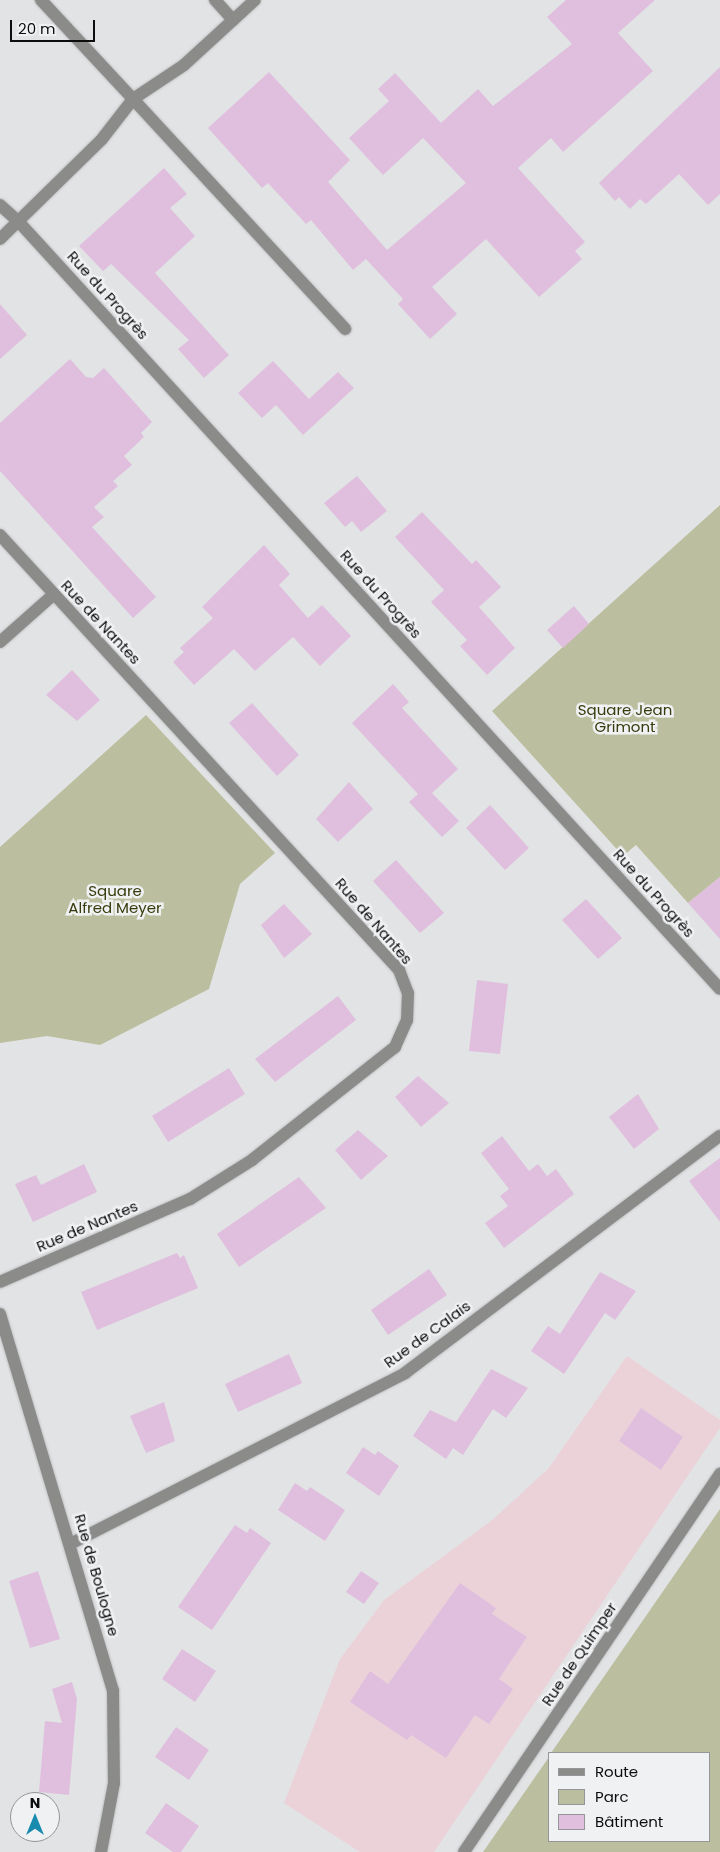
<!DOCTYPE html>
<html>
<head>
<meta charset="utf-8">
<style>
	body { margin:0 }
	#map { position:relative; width:720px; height:1852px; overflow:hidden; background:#e2e3e5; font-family:Poppins,sans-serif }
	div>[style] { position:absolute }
	.education>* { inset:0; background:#ebd2d9 }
	.green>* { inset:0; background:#bcbf9f }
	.building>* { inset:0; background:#dfbfdd }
	.roads { filter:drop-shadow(0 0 1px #c0c1c3) drop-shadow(0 0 1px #c0c1c3) }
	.service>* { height:12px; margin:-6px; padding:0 6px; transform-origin:6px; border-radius:6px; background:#8b8b8a }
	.minor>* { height:12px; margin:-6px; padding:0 6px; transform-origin:6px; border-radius:6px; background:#8b8b8a }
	span { translate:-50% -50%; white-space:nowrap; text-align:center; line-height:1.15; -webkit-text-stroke:5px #eff1f3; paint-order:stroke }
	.street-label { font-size:15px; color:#0d0d0e }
	.park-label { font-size:15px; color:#383b0b }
	.legend { position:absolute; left:548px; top:1752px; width:162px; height:90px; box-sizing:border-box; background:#eff1f3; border:1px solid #959697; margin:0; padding:6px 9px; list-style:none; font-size:15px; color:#0d0d0e }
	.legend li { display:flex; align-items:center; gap:10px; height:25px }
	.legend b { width:25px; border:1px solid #959697 }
	.north { position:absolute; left:10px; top:1792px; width:50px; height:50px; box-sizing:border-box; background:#eff1f3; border:1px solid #959697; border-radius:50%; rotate:0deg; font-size:14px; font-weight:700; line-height:20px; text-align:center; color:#0d0d0e }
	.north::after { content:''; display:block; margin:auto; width:18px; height:22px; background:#188baf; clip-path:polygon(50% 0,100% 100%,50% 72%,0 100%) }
	.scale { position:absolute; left:10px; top:20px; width:85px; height:22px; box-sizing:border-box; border:2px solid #0d0d0e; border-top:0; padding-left:6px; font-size:15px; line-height:18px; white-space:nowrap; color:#0d0d0e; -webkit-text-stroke:4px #eff1f3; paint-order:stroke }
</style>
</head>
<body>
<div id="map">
	<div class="education">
		<div style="clip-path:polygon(627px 1356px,720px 1420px,720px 1428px,434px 1852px,360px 1852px,284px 1803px,340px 1659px,384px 1600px,491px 1521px,548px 1469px)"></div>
	</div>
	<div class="green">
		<div style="clip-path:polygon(720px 505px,720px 877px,688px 903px,636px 845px,623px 856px,492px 711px)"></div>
		<div style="clip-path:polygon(146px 715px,275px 853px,240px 884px,209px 989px,100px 1045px,47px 1036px,0 1043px,0 847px)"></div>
		<div style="clip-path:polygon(720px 1509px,720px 1852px,483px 1852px,549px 1757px,549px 1841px,709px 1841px,709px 1753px,551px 1753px)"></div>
	</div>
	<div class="building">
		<div style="clip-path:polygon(566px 0,655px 0,618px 33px,653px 71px,563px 152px,551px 138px,518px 168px,585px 242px,575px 251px,582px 259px,539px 297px,486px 239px,432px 287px,457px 314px,430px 339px,398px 304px,403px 299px,366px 259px,353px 270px,311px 220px,306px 224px,268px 183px,262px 188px,208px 128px,269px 72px,350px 160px,328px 182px,387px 250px,466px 183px,423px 138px,383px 175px,349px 138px,389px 101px,378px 89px,395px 73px,441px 123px,478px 89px,493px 106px,572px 44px,547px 17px)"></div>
		<div style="clip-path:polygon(720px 67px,720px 194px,708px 205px,679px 174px,646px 204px,640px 199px,630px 209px,619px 197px,615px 201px,599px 183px)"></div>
		<div style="clip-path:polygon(164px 168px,187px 194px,170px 208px,195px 236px,155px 273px,203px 326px,192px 337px,203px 326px,229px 355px,204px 378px,178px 349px,189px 340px,111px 264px,103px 271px,79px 246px)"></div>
		<div style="clip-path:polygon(0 304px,27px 335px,0 359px)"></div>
		<div style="clip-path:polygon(70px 359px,86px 377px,93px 378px,104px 368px,152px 422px,141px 433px,144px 437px,124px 456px,132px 465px,113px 481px,118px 486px,94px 507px,104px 517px,92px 527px,156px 597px,133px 618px,0 471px,0 423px)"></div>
		<div style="clip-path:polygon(273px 361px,309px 399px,338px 372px,354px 388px,303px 435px,276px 405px,262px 418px,238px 393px)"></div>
		<div style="clip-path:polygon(357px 476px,387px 511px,361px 532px,352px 521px,345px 527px,324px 503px)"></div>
		<div style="clip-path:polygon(422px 512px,472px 564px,476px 560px,501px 587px,479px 607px,515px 648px,487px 675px,460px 646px,467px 640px,431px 602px,444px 590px,395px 537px)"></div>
		<div style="clip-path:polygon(264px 545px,290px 574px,279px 585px,308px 618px,322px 605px,351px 636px,320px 666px,293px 637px,255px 671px,234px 649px,194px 685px,173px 662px,184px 652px,180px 648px,213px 618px,202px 607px)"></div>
		<div style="clip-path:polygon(574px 606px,589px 624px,563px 648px,547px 630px)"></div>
		<div style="clip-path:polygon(72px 670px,100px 700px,77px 721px,46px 695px)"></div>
		<div style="clip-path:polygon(393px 684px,409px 702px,402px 708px,458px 769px,432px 793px,459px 821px,442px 837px,409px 802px,418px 794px,352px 723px)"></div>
		<div style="clip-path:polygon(252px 703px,299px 755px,277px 776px,229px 723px)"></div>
		<div style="clip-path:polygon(349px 782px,373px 809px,338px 842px,316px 819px)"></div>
		<div style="clip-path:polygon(490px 805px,529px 848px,505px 870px,466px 828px)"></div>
		<div style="clip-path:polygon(396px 860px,444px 913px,420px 933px,373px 881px)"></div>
		<div style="clip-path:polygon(720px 877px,720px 939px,688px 903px)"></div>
		<div style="clip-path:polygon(586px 899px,622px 938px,598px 959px,562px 920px)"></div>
		<div style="clip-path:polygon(284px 904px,312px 934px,284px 958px,261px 925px)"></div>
		<div style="clip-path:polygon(477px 980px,508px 984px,500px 1054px,469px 1051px)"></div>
		<div style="clip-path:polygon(338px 996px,356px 1020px,275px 1082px,255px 1059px)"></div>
		<div style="clip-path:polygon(229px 1068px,245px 1094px,168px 1142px,152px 1116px)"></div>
		<div style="clip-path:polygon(418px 1076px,449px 1103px,421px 1127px,395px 1097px)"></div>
		<div style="clip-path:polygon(638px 1094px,659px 1129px,634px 1149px,609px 1117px)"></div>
		<div style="clip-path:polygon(358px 1130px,388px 1156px,361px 1180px,335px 1150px)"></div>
		<div style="clip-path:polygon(502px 1136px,529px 1171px,538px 1164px,547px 1176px,556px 1169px,574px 1194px,504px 1248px,485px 1223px,508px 1206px,500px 1196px,509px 1189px,481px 1153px)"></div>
		<div style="clip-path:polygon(720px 1158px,720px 1222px,689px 1181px)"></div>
		<div style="clip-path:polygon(84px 1164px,97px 1192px,33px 1222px,15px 1184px,36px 1175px,41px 1185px)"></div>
		<div style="clip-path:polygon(299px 1177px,326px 1208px,239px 1267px,217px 1234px)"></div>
		<div style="clip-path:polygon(177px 1253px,180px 1258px,184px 1255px,198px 1288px,97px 1330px,81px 1292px)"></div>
		<div style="clip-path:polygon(429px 1269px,447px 1295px,388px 1335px,371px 1310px)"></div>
		<div style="clip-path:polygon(600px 1272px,636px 1291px,615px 1320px,605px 1313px,564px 1374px,531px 1351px,548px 1326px,560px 1334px)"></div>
		<div style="clip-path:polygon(289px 1354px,302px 1383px,238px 1412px,225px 1384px)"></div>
		<div style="clip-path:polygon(491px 1369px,528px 1388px,506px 1418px,493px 1409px,463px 1455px,453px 1448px,446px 1459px,413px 1436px,430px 1410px,456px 1422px)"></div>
		<div style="clip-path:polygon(164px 1402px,175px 1441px,146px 1453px,130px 1416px)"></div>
		<div style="clip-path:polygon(641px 1408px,683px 1437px,661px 1470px,619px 1441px)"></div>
		<div style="clip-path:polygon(363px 1447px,375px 1455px,378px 1451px,399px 1466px,379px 1496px,346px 1473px)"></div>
		<div style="clip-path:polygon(295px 1483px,307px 1491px,310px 1487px,345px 1510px,325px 1541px,278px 1510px)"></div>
		<div style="clip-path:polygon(235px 1525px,247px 1533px,250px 1528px,271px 1543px,212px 1630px,178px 1607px)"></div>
		<div style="clip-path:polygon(38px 1571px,60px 1639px,30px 1648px,9px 1581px)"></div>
		<div style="clip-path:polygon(361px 1571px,379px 1583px,364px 1604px,346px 1592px)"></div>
		<div style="clip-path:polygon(460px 1583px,496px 1608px,492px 1614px,527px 1637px,499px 1679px,513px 1689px,489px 1724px,475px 1715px,446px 1758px,411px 1735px,407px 1740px,350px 1702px,370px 1671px,388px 1684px)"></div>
		<div style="clip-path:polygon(182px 1649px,216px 1671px,195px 1702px,162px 1679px)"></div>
		<div style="clip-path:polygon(72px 1682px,77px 1699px,69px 1795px,39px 1792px,45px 1721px,62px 1723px,52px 1689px)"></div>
		<div style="clip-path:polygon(176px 1727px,209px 1750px,189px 1780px,155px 1757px)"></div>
		<div style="clip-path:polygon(166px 1803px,199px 1826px,181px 1852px,173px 1852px,145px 1833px)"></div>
	</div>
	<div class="roads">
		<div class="service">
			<div style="left:215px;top:0;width:27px;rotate:48deg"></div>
			<div style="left:133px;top:99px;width:313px;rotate:47.3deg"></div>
			<div style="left:0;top:205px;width:24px;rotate:42deg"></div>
		</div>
		<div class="minor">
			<div style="left:41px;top:0;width:135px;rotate:47.1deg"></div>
			<div style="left:18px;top:221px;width:1040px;rotate:47.57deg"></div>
			<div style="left:0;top:239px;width:143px;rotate:-44.4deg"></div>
			<div style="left:102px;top:139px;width:51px;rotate:-52.2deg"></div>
			<div style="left:133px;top:99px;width:61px;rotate:-33.7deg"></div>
			<div style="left:184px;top:65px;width:96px;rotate:-42.5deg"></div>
			<div style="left:0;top:535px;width:590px;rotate:47.47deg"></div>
			<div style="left:399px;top:970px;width:25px;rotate:69deg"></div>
			<div style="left:408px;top:993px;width:27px;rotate:92deg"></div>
			<div style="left:407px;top:1020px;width:30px;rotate:114deg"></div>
			<div style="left:395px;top:1047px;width:182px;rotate:141.7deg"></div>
			<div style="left:252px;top:1160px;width:73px;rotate:147.8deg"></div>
			<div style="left:190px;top:1199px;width:207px;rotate:156.4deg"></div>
			<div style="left:0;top:642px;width:72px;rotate:-41.6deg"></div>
			<div style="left:0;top:1314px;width:393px;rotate:73.3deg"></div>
			<div style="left:113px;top:1690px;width:93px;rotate:89.4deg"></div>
			<div style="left:114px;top:1783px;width:70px;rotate:100.7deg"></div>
			<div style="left:72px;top:1543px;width:374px;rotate:-27deg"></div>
			<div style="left:405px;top:1373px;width:394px;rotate:-37deg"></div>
			<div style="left:464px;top:1852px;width:457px;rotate:-55.9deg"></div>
		</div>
	</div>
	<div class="street-label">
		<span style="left:108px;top:295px;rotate:48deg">Rue du Progrès</span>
		<span style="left:381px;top:594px;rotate:48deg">Rue du Progrès</span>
		<span style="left:101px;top:622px;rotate:47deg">Rue de Nantes</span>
		<span style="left:654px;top:893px;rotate:48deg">Rue du Progrès</span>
		<span style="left:374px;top:921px;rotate:49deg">Rue de Nantes</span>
		<span style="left:87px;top:1226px;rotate:-23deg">Rue de Nantes</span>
		<span style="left:427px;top:1334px;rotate:-36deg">Rue de Calais</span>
		<span style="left:97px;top:1575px;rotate:74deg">Rue de Boulogne</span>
		<span style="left:579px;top:1654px;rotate:-56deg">Rue de Quimper</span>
	</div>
	<div class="park-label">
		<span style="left:625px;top:718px">Square Jean<br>Grimont</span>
		<span style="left:115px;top:899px">Square<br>Alfred Meyer</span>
	</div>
	<ul class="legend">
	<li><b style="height:6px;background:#8b8b8a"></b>Route</li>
	<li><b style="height:14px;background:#bcbf9f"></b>Parc</li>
	<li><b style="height:14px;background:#dfbfdd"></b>Bâtiment</li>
	</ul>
	<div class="north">N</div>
	<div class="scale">20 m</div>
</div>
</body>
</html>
